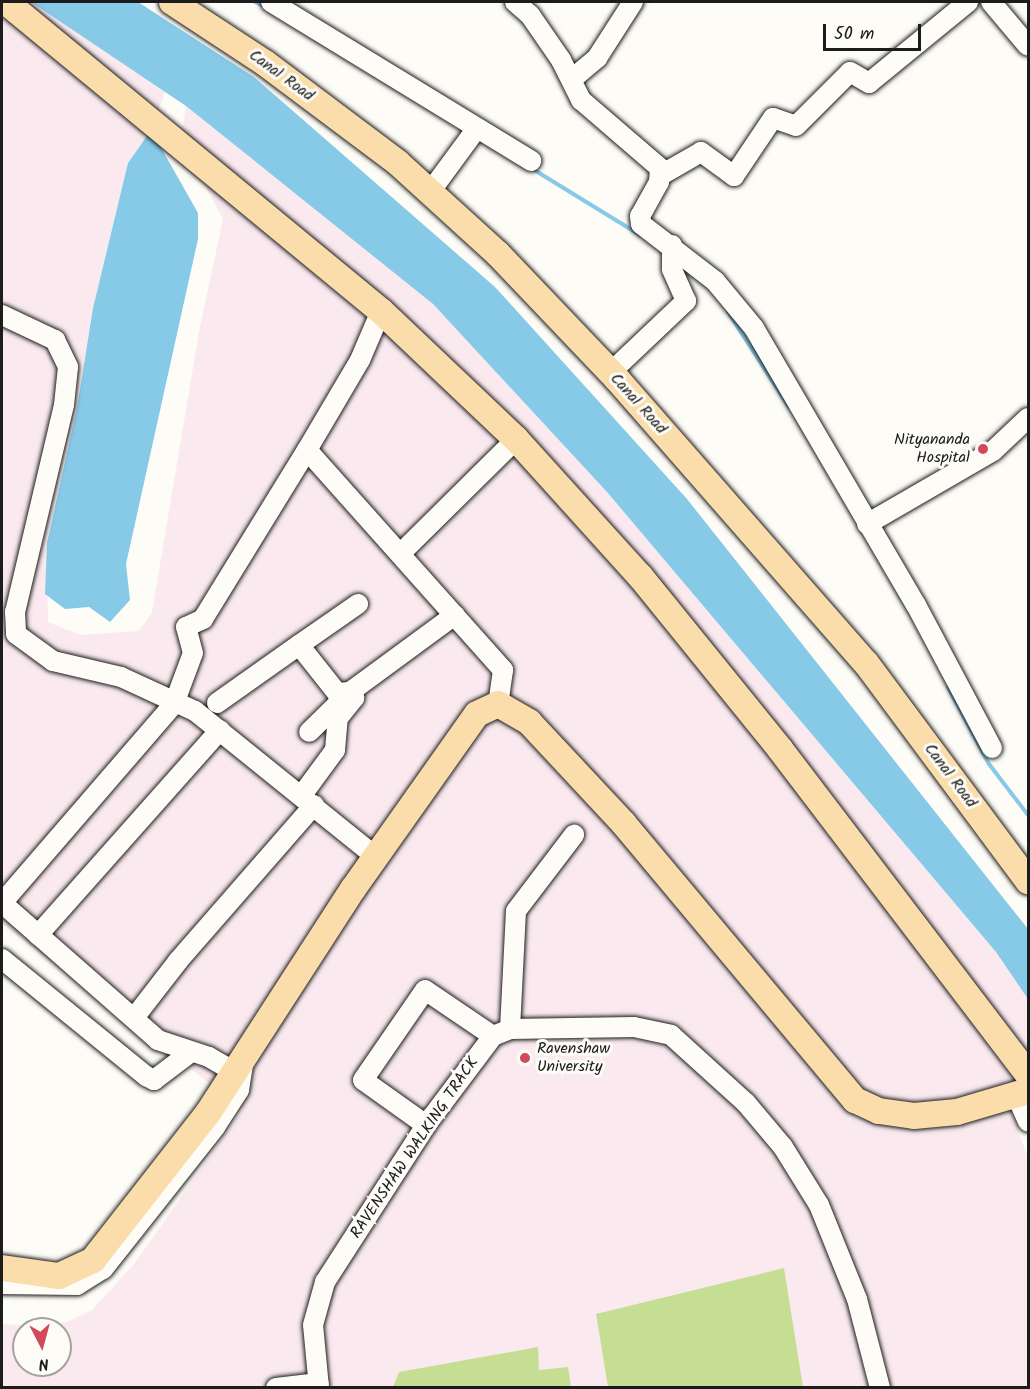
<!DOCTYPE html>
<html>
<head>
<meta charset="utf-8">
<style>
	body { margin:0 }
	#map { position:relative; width:1030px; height:1389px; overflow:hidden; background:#fdfcf7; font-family:Kalam,sans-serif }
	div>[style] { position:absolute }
	.built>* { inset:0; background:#faeaef }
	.green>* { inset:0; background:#c6de94 }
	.water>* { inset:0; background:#87cae8 }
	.stream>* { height:4px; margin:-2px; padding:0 2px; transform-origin:2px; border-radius:2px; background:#87cae8 }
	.roads { filter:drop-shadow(0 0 2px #1c1c1c) drop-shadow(0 0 2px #1c1c1c) }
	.minor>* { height:20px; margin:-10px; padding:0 10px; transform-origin:10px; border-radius:10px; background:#fdfcf7 }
	.major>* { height:26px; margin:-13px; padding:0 13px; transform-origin:13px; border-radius:13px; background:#faddab }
	.dots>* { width:16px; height:16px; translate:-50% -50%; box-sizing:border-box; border:3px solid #fdfcf7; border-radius:50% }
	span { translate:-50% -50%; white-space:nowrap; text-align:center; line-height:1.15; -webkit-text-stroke:6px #fdfcf7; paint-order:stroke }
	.street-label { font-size:16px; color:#1c1c1c }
	.poi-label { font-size:16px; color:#1c1c1c }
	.right { translate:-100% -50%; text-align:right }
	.left { translate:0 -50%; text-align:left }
	.frame { position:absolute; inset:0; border:3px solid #1c1c1c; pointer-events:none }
	.north { position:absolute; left:12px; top:1317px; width:60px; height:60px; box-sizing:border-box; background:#fdfcf7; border:2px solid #a3a29f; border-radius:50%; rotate:174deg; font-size:16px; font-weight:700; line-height:24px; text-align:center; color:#1c1c1c }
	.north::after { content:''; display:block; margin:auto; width:21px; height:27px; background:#d1495b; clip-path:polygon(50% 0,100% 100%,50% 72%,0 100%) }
	.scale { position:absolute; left:823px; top:24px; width:98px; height:27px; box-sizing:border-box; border:3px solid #1c1c1c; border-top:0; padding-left:8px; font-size:18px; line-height:21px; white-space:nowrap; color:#1c1c1c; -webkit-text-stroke:4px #fdfcf7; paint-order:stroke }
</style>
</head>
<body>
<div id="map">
	<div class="built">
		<div style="clip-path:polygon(evenodd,2px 2px,31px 2px,165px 92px,151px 130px,128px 163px,93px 307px,77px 408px,47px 543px,48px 622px,80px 635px,139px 631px,152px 612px,199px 332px,223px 219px,181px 140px,186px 106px,433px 304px,607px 492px,996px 952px,1028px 999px,1028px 1077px,1003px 1093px,1028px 1157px,1028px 1387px,2px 1387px,2px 1324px,45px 1326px,67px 1322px,92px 1310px,134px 1264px,243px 1109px,2px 924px,2px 2px,24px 1329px,60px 1329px,60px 1365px,24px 1365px,24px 1329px)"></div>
	</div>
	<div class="green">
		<div style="clip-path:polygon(784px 1268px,803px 1387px,608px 1387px,596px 1314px)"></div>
		<div style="clip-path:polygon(538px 1347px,539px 1370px,568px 1367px,571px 1387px,393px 1387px,399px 1372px)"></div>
	</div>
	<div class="water">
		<div style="clip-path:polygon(31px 2px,138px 2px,254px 77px,495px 287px,687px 499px,1028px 929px,1028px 999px,996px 952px,607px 492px,433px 304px,186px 106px)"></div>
		<div style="clip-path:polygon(151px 130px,198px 213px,198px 239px,126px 564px,130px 600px,110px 622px,89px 607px,65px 609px,45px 594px,47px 543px,77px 408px,93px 308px,128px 163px)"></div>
	</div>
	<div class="stream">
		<div style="left:255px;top:2px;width:12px;rotate:24deg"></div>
		<div style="left:531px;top:168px;width:128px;rotate:31.6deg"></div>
		<div style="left:728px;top:312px;width:113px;rotate:57.3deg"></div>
		<div style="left:948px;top:687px;width:87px;rotate:62deg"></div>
		<div style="left:989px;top:764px;width:64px;rotate:52.6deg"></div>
	</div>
	<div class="roads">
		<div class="minor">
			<div style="left:271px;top:2px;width:305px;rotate:31.4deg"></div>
			<div style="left:515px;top:2px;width:20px;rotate:41deg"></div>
			<div style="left:530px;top:15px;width:55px;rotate:55.4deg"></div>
			<div style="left:561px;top:60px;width:45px;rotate:63.4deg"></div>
			<div style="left:581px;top:100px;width:104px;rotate:40.7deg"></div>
			<div style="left:660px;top:168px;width:14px;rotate:94deg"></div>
			<div style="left:659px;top:182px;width:39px;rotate:119deg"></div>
			<div style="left:640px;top:216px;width:8px;rotate:83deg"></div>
			<div style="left:641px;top:224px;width:93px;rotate:37.6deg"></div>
			<div style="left:715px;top:281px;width:61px;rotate:50.3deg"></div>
			<div style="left:754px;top:328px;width:321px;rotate:59.7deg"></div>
			<div style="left:916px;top:605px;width:162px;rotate:62deg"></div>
			<div style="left:991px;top:2px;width:57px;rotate:49.9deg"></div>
			<div style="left:572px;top:79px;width:33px;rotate:-40deg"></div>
			<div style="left:597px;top:58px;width:67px;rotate:-57.3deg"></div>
			<div style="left:661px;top:175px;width:46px;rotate:-29.9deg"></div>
			<div style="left:701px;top:152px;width:41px;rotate:36deg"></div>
			<div style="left:734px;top:176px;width:70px;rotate:-56.1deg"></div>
			<div style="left:773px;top:118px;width:24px;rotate:19deg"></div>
			<div style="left:796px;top:126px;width:76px;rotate:-45deg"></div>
			<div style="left:850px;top:72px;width:22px;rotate:30deg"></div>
			<div style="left:869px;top:83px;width:128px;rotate:-39.3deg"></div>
			<div style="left:430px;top:192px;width:79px;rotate:-53.7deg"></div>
			<div style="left:381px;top:311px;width:53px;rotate:113.2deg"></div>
			<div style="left:360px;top:360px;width:104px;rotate:120.5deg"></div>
			<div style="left:307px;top:450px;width:295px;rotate:48.3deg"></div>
			<div style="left:503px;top:670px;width:34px;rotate:98deg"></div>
			<div style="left:2px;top:315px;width:59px;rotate:25.3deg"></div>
			<div style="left:55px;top:340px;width:30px;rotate:64deg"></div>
			<div style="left:68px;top:367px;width:38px;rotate:96deg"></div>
			<div style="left:64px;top:405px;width:213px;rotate:103.3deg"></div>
			<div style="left:15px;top:612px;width:22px;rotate:87deg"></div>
			<div style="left:16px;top:634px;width:46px;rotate:36.1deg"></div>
			<div style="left:53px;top:661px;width:70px;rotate:13.2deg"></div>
			<div style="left:121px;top:677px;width:81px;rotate:24.7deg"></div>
			<div style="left:195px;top:711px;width:233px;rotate:38.9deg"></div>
			<div style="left:610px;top:373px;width:105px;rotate:-43.5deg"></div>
			<div style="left:686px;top:301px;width:35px;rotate:-114deg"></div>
			<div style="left:672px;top:269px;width:24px;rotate:-90deg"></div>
			<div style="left:867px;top:524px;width:146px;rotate:-30.1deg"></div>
			<div style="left:993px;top:451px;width:48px;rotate:-43.3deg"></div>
			<div style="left:401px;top:553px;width:162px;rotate:-44.7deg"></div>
			<div style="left:299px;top:645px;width:72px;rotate:-34.8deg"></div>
			<div style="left:217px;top:703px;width:100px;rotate:-35.3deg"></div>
			<div style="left:299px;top:645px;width:61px;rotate:51.6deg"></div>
			<div style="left:337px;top:693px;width:13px;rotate:-4deg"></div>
			<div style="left:350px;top:692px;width:130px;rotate:-36.3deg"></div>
			<div style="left:302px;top:795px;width:56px;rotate:-53.7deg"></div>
			<div style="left:335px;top:750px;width:32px;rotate:-85deg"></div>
			<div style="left:338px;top:718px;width:26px;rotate:-51deg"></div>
			<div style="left:354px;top:698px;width:7px;rotate:-124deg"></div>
			<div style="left:350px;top:692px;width:57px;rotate:135.7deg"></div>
			<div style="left:38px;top:935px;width:274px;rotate:-48.4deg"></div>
			<div style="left:2px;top:959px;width:186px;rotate:39.1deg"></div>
			<div style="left:146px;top:1076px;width:9px;rotate:27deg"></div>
			<div style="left:154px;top:1080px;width:46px;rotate:-37.1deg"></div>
			<div style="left:134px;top:1018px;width:72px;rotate:-52.3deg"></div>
			<div style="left:178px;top:961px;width:207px;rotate:-48.9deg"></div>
			<div style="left:510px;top:1029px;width:118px;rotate:-87.1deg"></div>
			<div style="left:516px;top:911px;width:96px;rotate:-52.7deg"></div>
			<div style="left:233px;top:1071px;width:28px;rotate:-150deg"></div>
			<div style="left:209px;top:1057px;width:54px;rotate:-161.6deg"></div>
			<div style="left:158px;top:1040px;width:208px;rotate:-138.7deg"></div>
			<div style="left:2px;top:903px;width:263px;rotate:-49.2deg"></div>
			<div style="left:174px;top:704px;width:54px;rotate:-69.6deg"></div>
			<div style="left:193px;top:653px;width:27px;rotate:-105deg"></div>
			<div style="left:186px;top:627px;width:19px;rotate:-25deg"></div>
			<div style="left:203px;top:619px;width:198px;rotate:-58.4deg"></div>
			<div style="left:1017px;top:1097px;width:27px;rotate:66deg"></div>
			<div style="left:426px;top:1125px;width:77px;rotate:-144.5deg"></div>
			<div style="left:363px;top:1080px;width:109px;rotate:-55.4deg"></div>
			<div style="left:425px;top:990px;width:82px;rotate:34.1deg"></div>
			<div style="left:2px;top:1284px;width:75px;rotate:0.8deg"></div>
			<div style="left:77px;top:1285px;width:31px;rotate:-32deg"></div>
			<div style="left:103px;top:1269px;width:181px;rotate:-51.7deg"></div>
			<div style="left:215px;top:1127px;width:44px;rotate:-57deg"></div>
			<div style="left:239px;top:1090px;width:25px;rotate:-81deg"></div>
			<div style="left:276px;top:1388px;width:43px;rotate:-6.6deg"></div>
			<div style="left:319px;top:1388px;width:63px;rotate:-95.4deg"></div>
			<div style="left:313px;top:1325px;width:45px;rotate:-74.4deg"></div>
			<div style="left:325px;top:1282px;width:187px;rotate:-57.2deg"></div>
			<div style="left:426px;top:1125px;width:111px;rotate:-53deg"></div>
			<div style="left:493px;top:1036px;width:18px;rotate:-22deg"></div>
			<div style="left:510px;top:1029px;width:124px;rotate:-0.9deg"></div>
			<div style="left:634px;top:1027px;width:38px;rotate:12deg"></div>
			<div style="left:671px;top:1035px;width:101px;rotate:42.2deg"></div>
			<div style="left:746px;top:1103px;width:57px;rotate:49.9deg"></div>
			<div style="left:783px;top:1147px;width:68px;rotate:58.2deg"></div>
			<div style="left:819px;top:1205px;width:101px;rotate:68deg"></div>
			<div style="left:857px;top:1299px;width:92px;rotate:75.5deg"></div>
		</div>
		<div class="major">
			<div style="left:6px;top:2px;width:486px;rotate:39.5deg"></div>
			<div style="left:381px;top:311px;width:186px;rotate:43.5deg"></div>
			<div style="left:516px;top:439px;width:185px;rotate:47.9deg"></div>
			<div style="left:640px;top:576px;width:223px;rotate:51deg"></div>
			<div style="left:780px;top:749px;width:410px;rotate:52.7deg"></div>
			<div style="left:172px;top:2px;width:111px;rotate:33.3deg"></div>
			<div style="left:265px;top:63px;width:166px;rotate:36.9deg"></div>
			<div style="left:398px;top:163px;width:135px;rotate:42.3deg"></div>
			<div style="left:498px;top:254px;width:173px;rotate:46.4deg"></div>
			<div style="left:617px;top:379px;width:378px;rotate:48.8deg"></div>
			<div style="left:866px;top:663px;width:272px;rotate:53.4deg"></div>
			<div style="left:2px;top:1268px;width:58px;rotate:8deg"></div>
			<div style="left:59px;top:1276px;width:38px;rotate:-25deg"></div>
			<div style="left:93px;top:1260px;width:187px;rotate:-52deg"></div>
			<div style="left:208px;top:1113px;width:267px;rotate:-57.1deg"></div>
			<div style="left:353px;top:889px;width:214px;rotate:-54.7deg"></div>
			<div style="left:477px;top:714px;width:23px;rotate:-25deg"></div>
			<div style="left:498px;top:704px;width:36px;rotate:30deg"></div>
			<div style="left:529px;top:722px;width:139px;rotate:47deg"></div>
			<div style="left:624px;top:824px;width:360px;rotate:50.1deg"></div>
			<div style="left:855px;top:1100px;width:26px;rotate:25deg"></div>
			<div style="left:879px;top:1111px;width:35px;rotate:8deg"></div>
			<div style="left:914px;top:1116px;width:43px;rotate:-5.3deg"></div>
			<div style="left:957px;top:1112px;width:74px;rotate:-16.5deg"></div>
		</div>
	</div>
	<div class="dots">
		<div style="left:983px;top:449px;background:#d1495b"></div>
		<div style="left:525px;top:1058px;background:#d1495b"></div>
	</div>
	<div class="street-label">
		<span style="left:281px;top:76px;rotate:36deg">Canal Road</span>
		<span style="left:638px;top:404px;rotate:48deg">Canal Road</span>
		<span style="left:950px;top:776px;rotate:53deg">Canal Road</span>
		<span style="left:415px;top:1148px;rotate:-56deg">RAVENSHAW WALKING TRACK</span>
	</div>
	<div class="poi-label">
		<span class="right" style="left:970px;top:449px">Nityananda<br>Hospital</span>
		<span class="left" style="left:537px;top:1058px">Ravenshaw<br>University</span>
	</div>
	<div class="frame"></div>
	<div class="north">N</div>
	<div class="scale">50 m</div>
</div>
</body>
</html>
